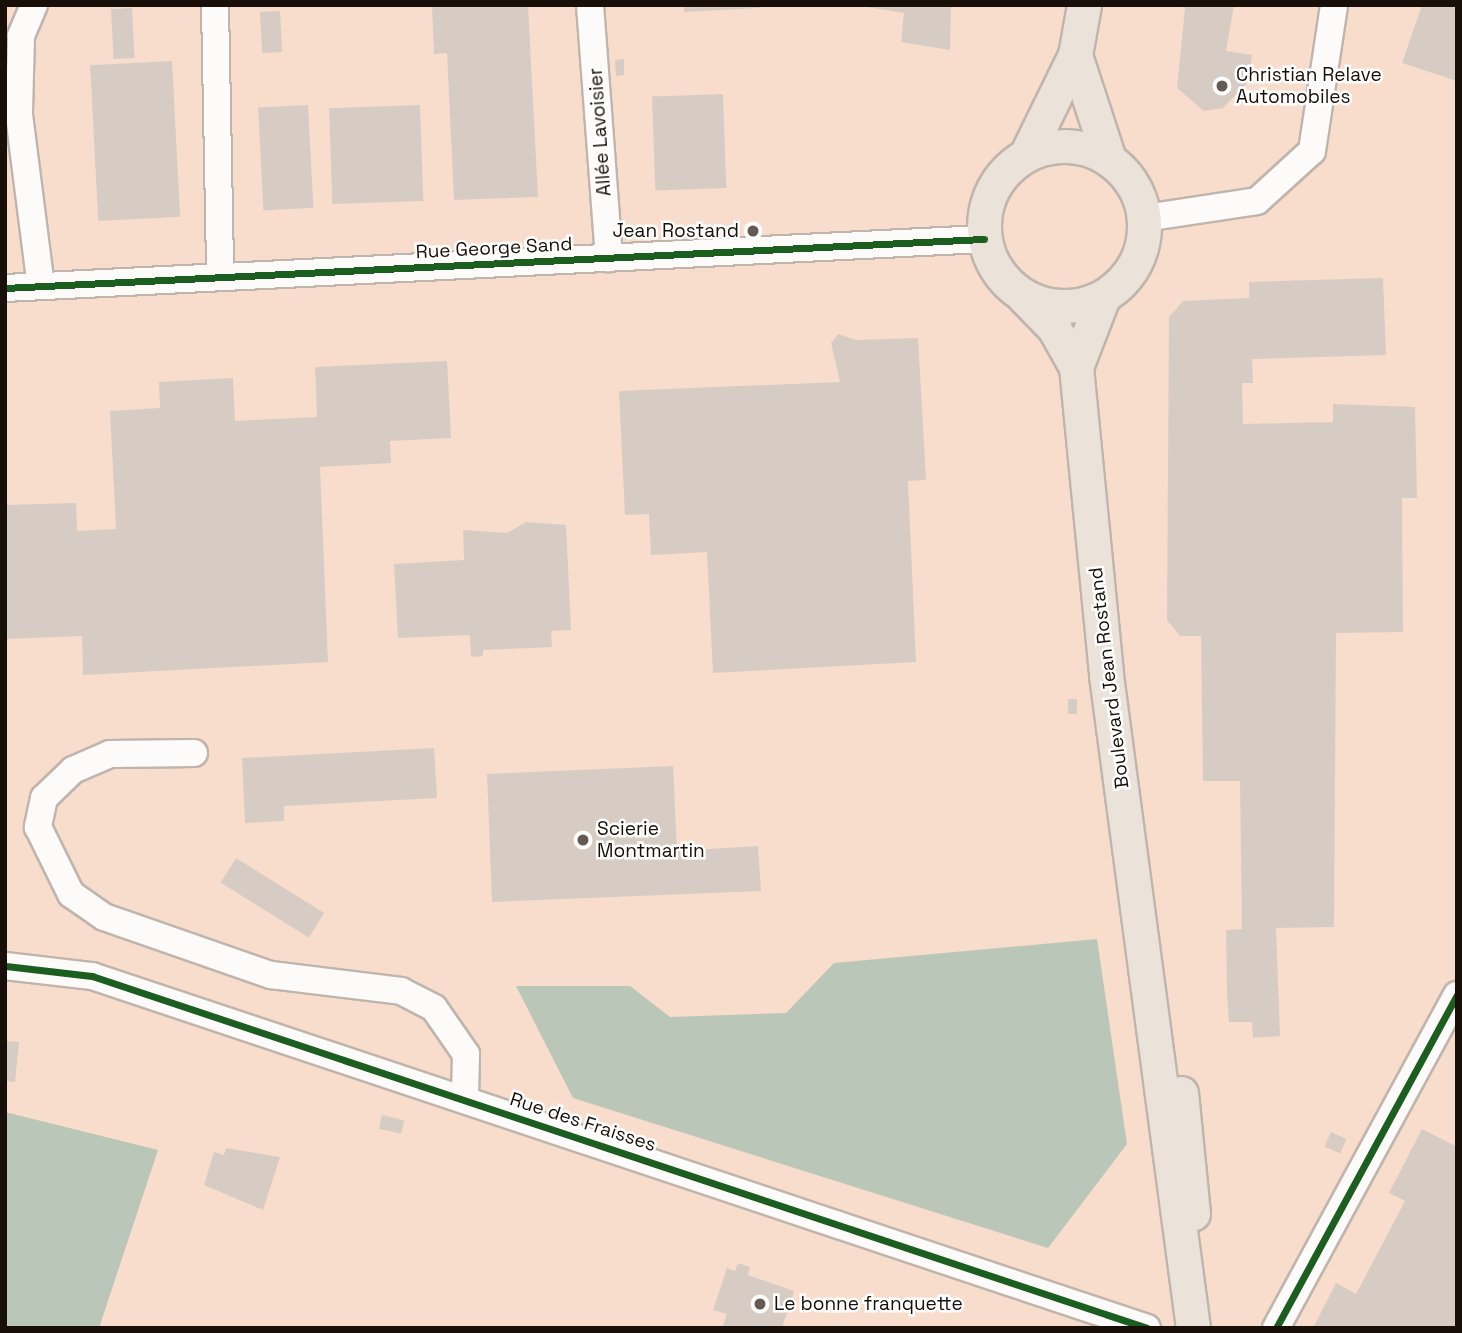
<!DOCTYPE html>
<meta charset="utf-8">
<style>
body{margin:0}
#map{position:relative;width:1462px;height:1333px;overflow:hidden;background:#f3e5dc;font-family:"Space Grotesk",sans-serif}
div>[style]{position:absolute}
.built>*{inset:0;background:#f8ddcc;transform-origin:0 0}
.forest>*{inset:0;background:#b9c6b8}
.building>*{inset:0;background:#d7ccc4;transform-origin:0 0}
.roads{filter:drop-shadow(2px 0 #c0b5ad) drop-shadow(-2px 0 #c0b5ad) drop-shadow(0 2px #c0b5ad) drop-shadow(0 -2px #c0b5ad)}
.minor>*{height:26px;margin:-13px;padding:0 13px;transform-origin:13px;border-radius:13px;background:#fdfbfa}
.major>*{height:33px;margin:-16.5px;padding:0 16.5px;transform-origin:16.5px;border-radius:16.5px;background:#ebe2d9}
.major>.ring{margin:-16.5px;padding:0;box-sizing:content-box;background:none;border:33px solid #ebe2d9;border-radius:50%}
.cycleway>*{height:7px;margin:-3.5px;padding:0 3.5px;transform-origin:3.5px;border-radius:3.5px;background:#1b5e20}
.dots>*{width:19px;height:19px;translate:-50% -50%;box-sizing:border-box;border:4px solid #fff;border-radius:50%}
span{translate:-50% -50%;white-space:nowrap;text-align:center;line-height:1.15;-webkit-text-stroke:5px #fff;paint-order:stroke}
.poi-label{font-size:19px;color:#180f08}
.left{translate:0 -50%;text-align:left}
.right{translate:-100% -50%;text-align:right}
.street-label{font-size:19px;color:#180f08}
.frame{position:absolute;inset:0;border:7px solid #180f08;pointer-events:none}
</style>
<div id="map">
<div class="built">
<i style="left:5px;top:5px;width:1452px;height:1323px"></i>
</div>
<div class="forest">
<i style="clip-path:polygon(1097px 939px,1127px 1144px,1048px 1248px,573px 1098px,516px 986px,630px 986px,670px 1017px,786px 1013px,834px 963px)"></i>
<i style="clip-path:polygon(5px 1112px,158px 1150px,99px 1328px,5px 1328px)"></i>
</div>
<div class="building">
<i style="clip-path:polygon(432px 5px,528px 5px,538px 197px,454px 200px,447px 53px,434px 54px)"></i>
<i style="clip-path:polygon(684px 5px,759px 5px,759px 8px,684px 12px)"></i>
<i style="clip-path:polygon(855px 5px,951px 5px,950px 50px,901px 42px,904px 13px)"></i>
<i style="clip-path:polygon(1179px 5px,1234px 5px,1226px 51px,1252px 55px,1249px 81px,1223px 108px,1204px 111px,1177px 88px,1185px 8px)"></i>
<i style="clip-path:polygon(1422px 5px,1457px 5px,1457px 81px,1402px 63px)"></i>
<i style="left:132px;top:8px;width:50px;height:21px;rotate:87deg"></i>
<i style="left:280px;top:11px;width:41px;height:20px;rotate:87deg"></i>
<i style="clip-path:polygon(624px 59px,624px 75px,616px 76px,615px 60px)"></i>
<i style="left:172px;top:61px;width:156px;height:82px;rotate:87deg"></i>
<i style="left:723px;top:94px;width:94px;height:71px;rotate:88deg"></i>
<i style="left:308px;top:105px;width:103px;height:50px;rotate:87deg"></i>
<i style="left:420px;top:105px;width:96px;height:91px;rotate:88deg"></i>
<i style="clip-path:polygon(1383px 278px,1386px 355px,1252px 359px,1253px 383px,1242px 383px,1243px 424px,1333px 422px,1333px 404px,1415px 407px,1417px 498px,1402px 498px,1403px 632px,1336px 633px,1334px 927px,1276px 928px,1280px 1036px,1253px 1038px,1252px 1022px,1229px 1022px,1227px 994px,1226px 930px,1242px 929px,1240px 781px,1203px 781px,1201px 636px,1180px 636px,1167px 620px,1169px 317px,1183px 301px,1249px 298px,1249px 282px)"></i>
<i style="clip-path:polygon(838px 334px,856px 340px,918px 338px,926px 480px,908px 481px,916px 662px,713px 673px,707px 552px,651px 555px,649px 514px,625px 515px,619px 391px,840px 382px,831px 343px)"></i>
<i style="clip-path:polygon(447px 361px,451px 438px,390px 441px,391px 463px,320px 467px,328px 662px,83px 675px,82px 636px,5px 639px,5px 505px,76px 503px,77px 531px,116px 529px,110px 411px,160px 408px,159px 382px,233px 378px,235px 421px,317px 417px,315px 367px)"></i>
<i style="clip-path:polygon(526px 522px,566px 525px,571px 630px,551px 631px,552px 647px,483px 650px,483px 656px,471px 657px,470px 635px,398px 638px,394px 564px,464px 560px,463px 530px,507px 533px)"></i>
<i style="left:1068px;top:699px;width:9px;height:15px"></i>
<i style="clip-path:polygon(434px 748px,437px 798px,284px 806px,284px 821px,245px 823px,242px 758px)"></i>
<i style="clip-path:polygon(673px 766px,677px 851px,758px 846px,761px 891px,492px 902px,487px 774px)"></i>
<i style="left:236px;top:858px;width:104px;height:29px;rotate:32deg"></i>
<i style="clip-path:polygon(5px 1041px,19px 1042px,15px 1082px,5px 1081px)"></i>
<i style="left:382px;top:1115px;width:23px;height:14px;rotate:13deg"></i>
<i style="clip-path:polygon(1422px 1129px,1457px 1147px,1457px 1328px,1313px 1328px,1336px 1283px,1356px 1294px,1405px 1201px,1389px 1193px)"></i>
<i style="left:1331px;top:1132px;width:17px;height:16px;rotate:24deg"></i>
<i style="clip-path:polygon(226px 1148px,280px 1157px,263px 1210px,204px 1185px,214px 1152px,224px 1155px)"></i>
<i style="clip-path:polygon(738px 1263px,750px 1267px,748px 1275px,794px 1291px,782px 1328px,722px 1328px,727px 1314px,713px 1310px,727px 1268px,735px 1271px)"></i>
</div>
<div class="roads">
<div class="minor">
<i style="left:34px;top:5px;width:34px;rotate:113deg"></i>
<i style="left:21px;top:36px;width:79px;rotate:91.5deg"></i>
<i style="left:19px;top:115px;width:172px;rotate:82.7deg"></i>
<i style="left:215px;top:5px;width:272px;rotate:88.9deg"></i>
<i style="left:590px;top:5px;width:254px;rotate:85.7deg"></i>
<i style="left:1145px;top:218px;width:113px;rotate:-8.6deg"></i>
<i style="left:1257px;top:201px;width:74px;rotate:-42.3deg"></i>
<i style="left:1312px;top:151px;width:148px;rotate:-81.4deg"></i>
<i style="left:5px;top:288px;width:980px;rotate:-2.87deg"></i>
<i style="left:194px;top:753px;width:84px;rotate:179.3deg"></i>
<i style="left:110px;top:754px;width:40px;rotate:156.6deg"></i>
<i style="left:73px;top:770px;width:40px;rotate:136deg"></i>
<i style="left:44px;top:798px;width:30px;rotate:102deg"></i>
<i style="left:38px;top:827px;width:75px;rotate:63.8deg"></i>
<i style="left:71px;top:894px;width:40px;rotate:34.9deg"></i>
<i style="left:104px;top:917px;width:177px;rotate:19.2deg"></i>
<i style="left:271px;top:975px;width:131px;rotate:7deg"></i>
<i style="left:401px;top:991px;width:37px;rotate:27deg"></i>
<i style="left:434px;top:1008px;width:56px;rotate:55.2deg"></i>
<i style="left:466px;top:1054px;width:45px;rotate:91.3deg"></i>
<i style="left:5px;top:966px;width:88px;rotate:6.6deg"></i>
<i style="left:92px;top:976px;width:1112px;rotate:18.45deg"></i>
<i style="left:1276px;top:1328px;width:379px;rotate:-61.5deg"></i>
</div>
<div class="major">
<i style="left:1075px;top:55px;width:109px;rotate:71.9deg"></i>
<i class="ring" style="left:984px;top:146px;width:127px;height:127px"></i>
<i style="left:1026px;top:155px;width:111px;rotate:-63.9deg"></i>
<i style="left:1075px;top:55px;width:51px;rotate:-79.8deg"></i>
<i style="left:1023px;top:296px;width:45px;rotate:45.9deg"></i>
<i style="left:1054px;top:328px;width:45px;rotate:60.6deg"></i>
<i style="left:1076px;top:367px;width:309px;rotate:84.4deg"></i>
<i style="left:1106px;top:675px;width:659px;rotate:82.41deg"></i>
<i style="left:1076px;top:367px;width:75px;rotate:-68.9deg"></i>
<i style="left:1181px;top:1093px;width:121px;rotate:84.3deg"></i>
</div>
</div>
<div class="cycleway">
<i style="left:5px;top:288px;width:980px;rotate:-2.87deg"></i>
<i style="left:5px;top:966px;width:88px;rotate:6.6deg"></i>
<i style="left:92px;top:976px;width:1112px;rotate:18.45deg"></i>
<i style="left:1276px;top:1328px;width:379px;rotate:-61.5deg"></i>
</div>
<div class="dots">
<i style="left:1222px;top:86px;background:#655a52"></i>
<i style="left:753px;top:231px;background:#655a52"></i>
<i style="left:583px;top:840px;background:#655a52"></i>
<i style="left:760px;top:1304px;background:#655a52"></i>
</div>
<div class="poi-label">
<span class="left" style="left:1236px;top:86px">Christian Relave<br>Automobiles</span>
<span class="right" style="left:739px;top:231px">Jean Rostand</span>
<span class="left" style="left:597px;top:840px">Scierie<br>Montmartin</span>
<span class="left" style="left:774px;top:1304px">Le bonne franquette</span>
</div>
<div class="street-label">
<span style="left:600px;top:132px;rotate:-94deg">Allée Lavoisier</span>
<span style="left:494px;top:248px;rotate:-3deg">Rue George Sand</span>
<span style="left:1109px;top:678px;rotate:-97deg">Boulevard Jean Rostand</span>
<span style="left:583px;top:1122px;rotate:18deg">Rue des Fraisses</span>
</div>
<div class="frame"></div>
</div>
